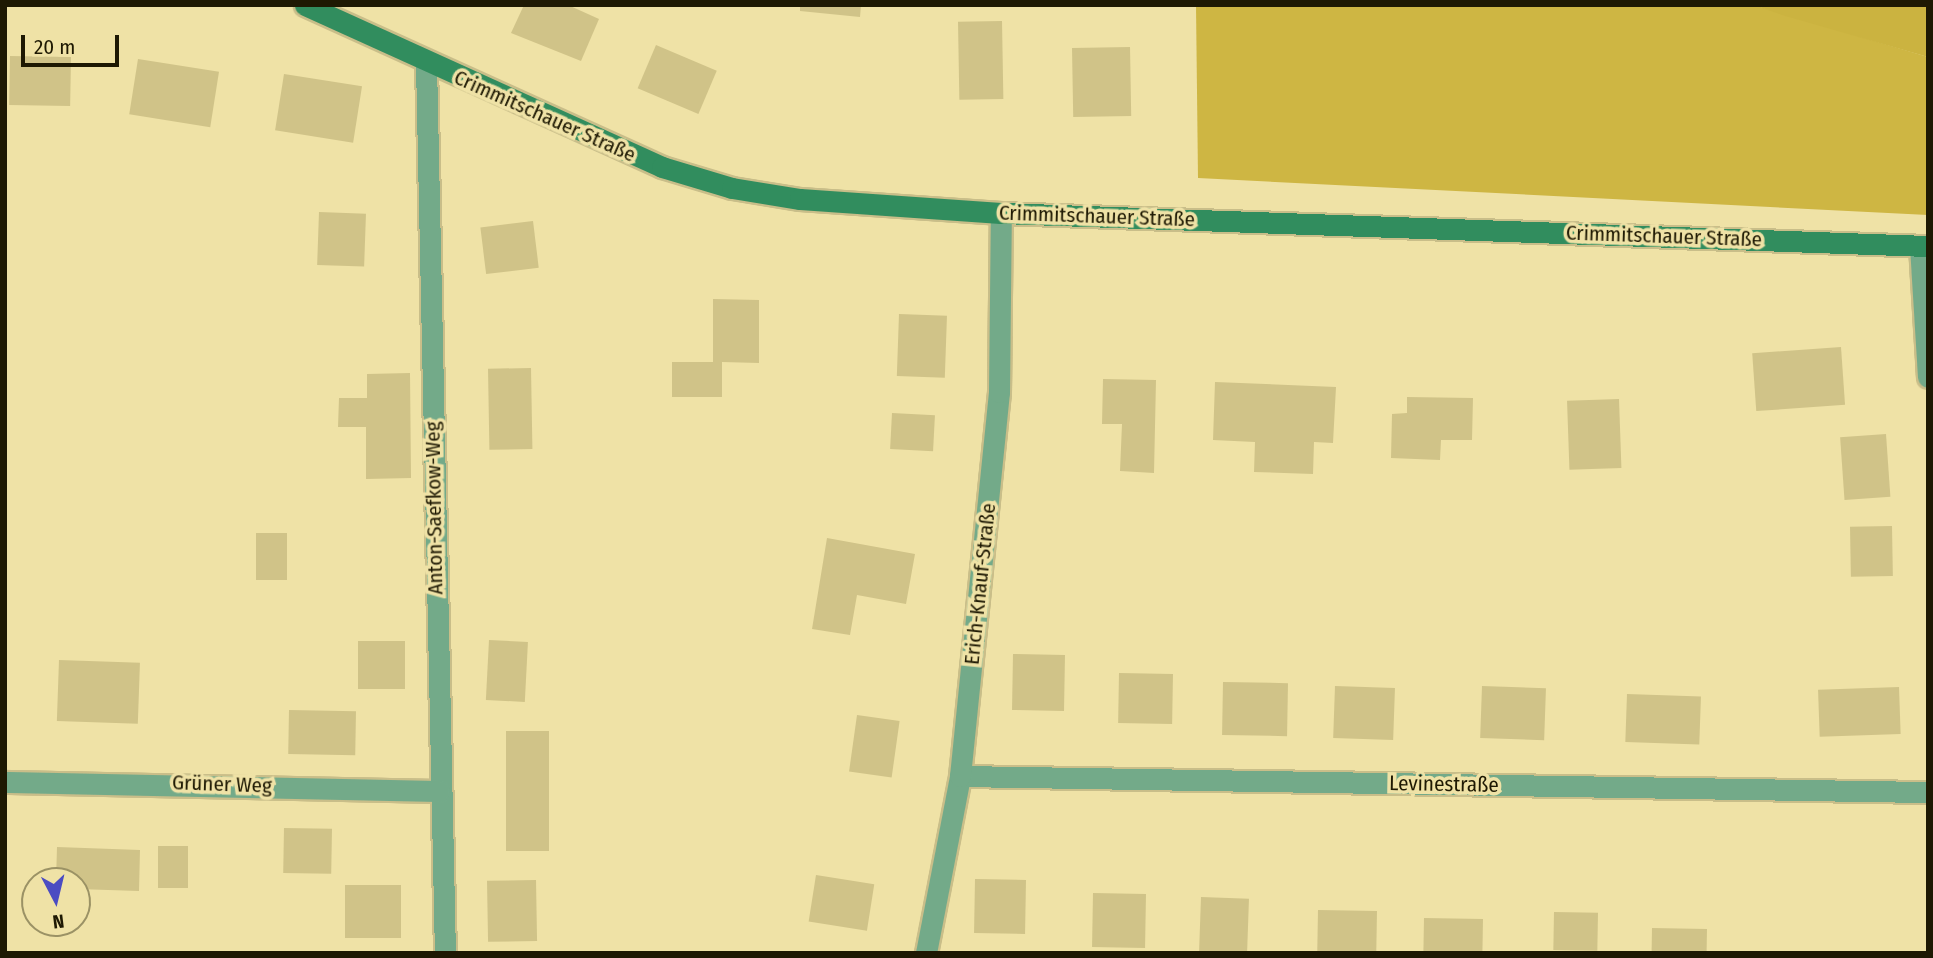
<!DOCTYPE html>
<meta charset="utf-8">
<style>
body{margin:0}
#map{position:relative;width:1933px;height:958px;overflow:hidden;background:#efe2a6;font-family:"Fira Sans Condensed",sans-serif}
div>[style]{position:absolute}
.green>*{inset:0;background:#ceb643}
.forest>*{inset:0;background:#cbb340}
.building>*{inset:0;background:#d0c388;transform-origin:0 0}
.roads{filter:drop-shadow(2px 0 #c9be89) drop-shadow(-2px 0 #c9be89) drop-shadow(0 2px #c9be89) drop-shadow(0 -2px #c9be89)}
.minor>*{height:21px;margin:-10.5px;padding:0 10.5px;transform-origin:10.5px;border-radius:10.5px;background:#73aa89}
.secondary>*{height:21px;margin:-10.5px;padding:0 10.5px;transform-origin:10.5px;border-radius:10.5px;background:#318d5e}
span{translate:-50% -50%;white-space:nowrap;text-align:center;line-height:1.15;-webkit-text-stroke:7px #efe2a6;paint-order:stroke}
.street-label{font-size:21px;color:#1e1903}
.frame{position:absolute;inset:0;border:7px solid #1e1903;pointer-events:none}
.north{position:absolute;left:21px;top:867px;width:70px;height:70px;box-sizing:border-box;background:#efe2a6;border:2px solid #9b9265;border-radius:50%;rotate:173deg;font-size:19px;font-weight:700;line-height:28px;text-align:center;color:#1e1903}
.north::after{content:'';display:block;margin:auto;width:24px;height:32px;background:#4b4cc2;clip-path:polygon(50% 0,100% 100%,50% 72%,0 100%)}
.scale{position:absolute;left:21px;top:35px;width:98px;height:32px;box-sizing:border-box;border:4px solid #1e1903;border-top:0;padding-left:9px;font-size:21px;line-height:24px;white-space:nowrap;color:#1e1903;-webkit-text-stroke:5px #efe2a6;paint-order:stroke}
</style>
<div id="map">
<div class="green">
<i style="clip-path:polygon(1196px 5px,1754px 5px,1928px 57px,1928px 215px,1198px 178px)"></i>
</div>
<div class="forest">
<i style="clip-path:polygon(1754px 5px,1928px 5px,1928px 57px,1782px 15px)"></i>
</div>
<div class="building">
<i style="clip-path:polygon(524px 5px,568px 5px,599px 19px,581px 61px,511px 33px)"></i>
<i style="clip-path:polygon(800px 5px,861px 5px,860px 17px,800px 11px)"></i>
<i style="left:1002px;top:21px;width:78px;height:44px;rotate:89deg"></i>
<i style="left:656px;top:45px;width:66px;height:47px;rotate:23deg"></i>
<i style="left:1130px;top:47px;width:69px;height:58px;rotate:89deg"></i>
<i style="left:10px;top:56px;width:61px;height:49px;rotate:1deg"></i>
<i style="left:138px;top:59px;width:82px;height:56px;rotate:9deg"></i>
<i style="left:284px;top:74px;width:79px;height:57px;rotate:9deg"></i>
<i style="left:319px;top:212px;width:47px;height:53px;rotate:2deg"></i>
<i style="left:533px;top:221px;width:47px;height:53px;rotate:83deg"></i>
<i style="clip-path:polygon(713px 299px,759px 300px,759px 363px,722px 362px,722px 397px,672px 397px,672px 362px,713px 362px)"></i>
<i style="left:899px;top:314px;width:48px;height:62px;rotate:2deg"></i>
<i style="left:1841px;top:347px;width:58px;height:89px;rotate:86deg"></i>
<i style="left:531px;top:368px;width:81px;height:43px;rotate:89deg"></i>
<i style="clip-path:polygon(410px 373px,411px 478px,366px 479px,366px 427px,338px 427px,339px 398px,367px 398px,367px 374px)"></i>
<i style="clip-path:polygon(1103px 379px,1156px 380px,1154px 473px,1120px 471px,1122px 424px,1102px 424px)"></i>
<i style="clip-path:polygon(1215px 382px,1336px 387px,1333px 443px,1314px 442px,1313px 474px,1254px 472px,1255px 442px,1213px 440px)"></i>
<i style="clip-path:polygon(1407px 397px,1473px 398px,1472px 440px,1441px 440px,1440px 460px,1391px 458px,1392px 414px,1407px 413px)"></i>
<i style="left:1619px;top:399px;width:69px;height:52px;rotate:88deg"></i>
<i style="left:892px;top:413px;width:43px;height:36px;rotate:3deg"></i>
<i style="left:1886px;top:434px;width:63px;height:46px;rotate:86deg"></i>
<i style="left:1892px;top:526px;width:50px;height:42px;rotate:89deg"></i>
<i style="left:256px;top:533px;width:31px;height:47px"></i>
<i style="clip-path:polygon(827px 538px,915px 554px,906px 604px,857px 595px,850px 635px,812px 629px)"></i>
<i style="left:489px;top:640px;width:39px;height:60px;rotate:3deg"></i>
<i style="left:358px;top:641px;width:47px;height:48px"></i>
<i style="left:1013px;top:654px;width:52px;height:56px;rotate:1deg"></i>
<i style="left:59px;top:660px;width:81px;height:61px;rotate:2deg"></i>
<i style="left:1119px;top:673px;width:54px;height:50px;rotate:1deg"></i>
<i style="left:1223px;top:682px;width:65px;height:53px;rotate:1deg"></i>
<i style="left:1335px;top:686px;width:60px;height:52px;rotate:2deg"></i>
<i style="left:1482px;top:686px;width:64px;height:52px;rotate:2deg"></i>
<i style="left:1899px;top:687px;width:47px;height:81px;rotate:88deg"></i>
<i style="left:1627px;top:694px;width:74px;height:48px;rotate:2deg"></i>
<i style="left:289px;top:710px;width:67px;height:44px;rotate:1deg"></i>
<i style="left:857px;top:715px;width:43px;height:57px;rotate:8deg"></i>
<i style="left:506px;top:731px;width:43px;height:120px"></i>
<i style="left:284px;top:828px;width:48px;height:45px;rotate:1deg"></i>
<i style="left:158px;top:846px;width:30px;height:42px"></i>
<i style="clip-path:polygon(57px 847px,140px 850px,139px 891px,77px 889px,77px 881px,56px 881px)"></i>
<i style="left:816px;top:875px;width:59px;height:47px;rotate:9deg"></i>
<i style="left:975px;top:879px;width:51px;height:54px;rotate:1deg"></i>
<i style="left:536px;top:880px;width:61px;height:49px;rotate:89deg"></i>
<i style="left:345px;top:885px;width:56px;height:53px"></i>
<i style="left:1093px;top:893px;width:53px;height:54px;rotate:1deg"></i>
<i style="left:1201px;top:897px;width:48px;height:56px;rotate:2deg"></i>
<i style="left:1318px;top:910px;width:59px;height:43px;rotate:1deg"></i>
<i style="left:1554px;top:912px;width:44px;height:38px;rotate:1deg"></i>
<i style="left:1424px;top:918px;width:59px;height:35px;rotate:1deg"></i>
<i style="left:1652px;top:928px;width:55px;height:25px;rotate:1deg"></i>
</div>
<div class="roads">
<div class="minor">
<i style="left:426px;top:63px;width:890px;rotate:88.78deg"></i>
<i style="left:1920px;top:246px;width:131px;rotate:86.5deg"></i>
<i style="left:960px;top:776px;width:968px;rotate:0.95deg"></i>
<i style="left:5px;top:782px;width:434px;rotate:1.2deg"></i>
<i style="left:926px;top:953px;width:180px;rotate:-79.1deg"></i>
<i style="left:960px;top:776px;width:386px;rotate:-84.2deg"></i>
<i style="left:999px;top:392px;width:179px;rotate:-89.4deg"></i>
</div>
<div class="secondary">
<i style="left:305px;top:5px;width:392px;rotate:24.4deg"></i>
<i style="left:662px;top:167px;width:73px;rotate:16.7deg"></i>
<i style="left:732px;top:188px;width:69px;rotate:9.2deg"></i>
<i style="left:800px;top:199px;width:201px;rotate:4deg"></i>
<i style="left:1001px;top:213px;width:928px;rotate:2.04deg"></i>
</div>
</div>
<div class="street-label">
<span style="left:545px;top:116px;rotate:24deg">Crimmitschauer Straße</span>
<span style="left:1097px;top:216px;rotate:2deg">Crimmitschauer Straße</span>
<span style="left:1664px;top:236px;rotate:2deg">Crimmitschauer Straße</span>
<span style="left:434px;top:508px;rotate:-91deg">Anton-Saefkow-Weg</span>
<span style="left:980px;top:584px;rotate:-84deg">Erich-Knauf-Straße</span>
<span style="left:222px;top:784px;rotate:2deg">Grüner Weg</span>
<span style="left:1444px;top:784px;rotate:1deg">Levinestraße</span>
</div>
<div class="frame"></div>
<div class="north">N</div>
<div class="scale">20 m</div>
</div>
